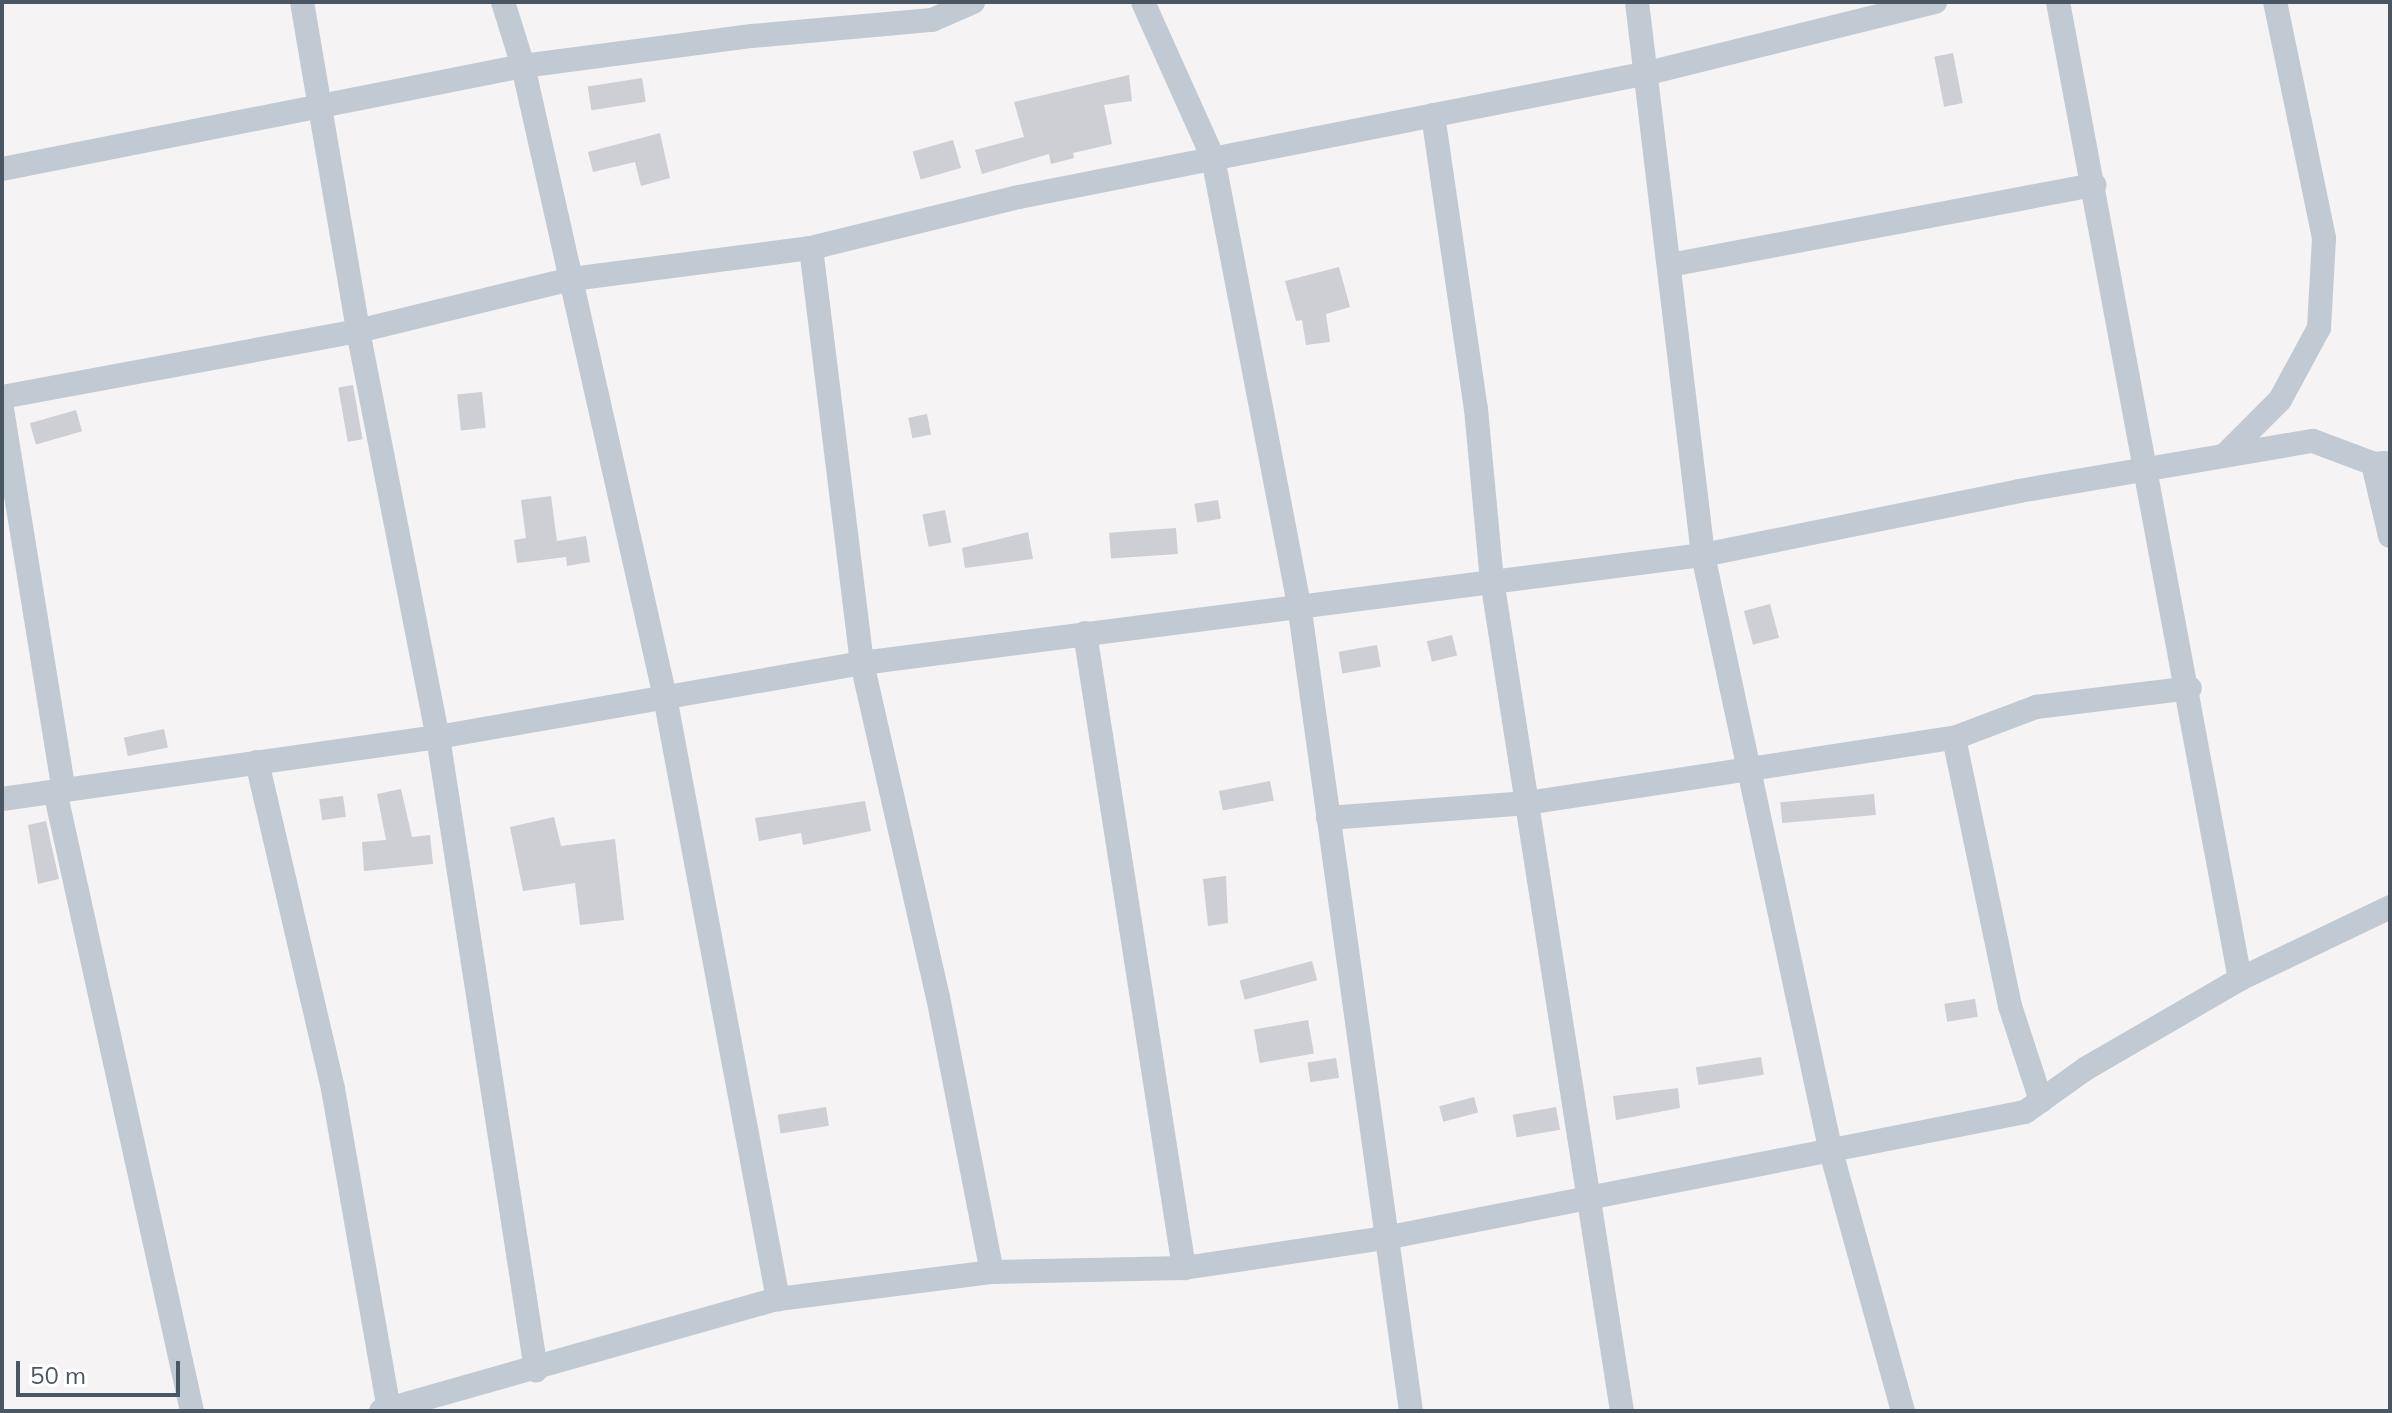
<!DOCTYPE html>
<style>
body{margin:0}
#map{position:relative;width:2392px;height:1413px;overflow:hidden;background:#f5f3f3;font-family:Mulish,sans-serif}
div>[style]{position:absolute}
.building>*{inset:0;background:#cdcfd5;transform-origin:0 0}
.minor>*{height:24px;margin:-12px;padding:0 12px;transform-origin:12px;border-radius:12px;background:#c1cad2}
span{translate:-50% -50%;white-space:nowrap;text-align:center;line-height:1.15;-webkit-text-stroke:7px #fff;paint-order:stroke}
.frame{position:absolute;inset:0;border:4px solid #4a5661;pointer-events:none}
.scale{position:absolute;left:16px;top:1361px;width:164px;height:36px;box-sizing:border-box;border:4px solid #4a5661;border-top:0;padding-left:10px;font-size:24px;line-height:28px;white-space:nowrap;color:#4a5661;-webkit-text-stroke:6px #fff;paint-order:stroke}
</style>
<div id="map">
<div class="building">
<i style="left:1953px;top:53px;width:51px;height:19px;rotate:79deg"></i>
<i style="clip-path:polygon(1129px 75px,1132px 101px,1104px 105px,1112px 144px,1073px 153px,1074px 158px,1051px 164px,1049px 154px,982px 174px,975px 150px,1024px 137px,1014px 102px)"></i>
<i style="left:642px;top:78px;width:24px;height:55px;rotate:81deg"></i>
<i style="clip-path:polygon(660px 133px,670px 178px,641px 186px,635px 162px,593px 172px,588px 152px)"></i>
<i style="left:953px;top:140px;width:29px;height:42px;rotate:74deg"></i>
<i style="clip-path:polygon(1339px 267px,1350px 307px,1326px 314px,1330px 342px,1306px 345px,1302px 320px,1296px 321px,1285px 281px)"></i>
<i style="left:353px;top:385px;width:55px;height:15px;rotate:80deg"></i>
<i style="left:482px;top:392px;width:36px;height:25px;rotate:84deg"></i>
<i style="left:76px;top:410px;width:22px;height:48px;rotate:74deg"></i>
<i style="left:927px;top:414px;width:21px;height:19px;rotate:79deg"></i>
<i style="clip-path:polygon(551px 496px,557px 541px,586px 536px,590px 562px,567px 566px,566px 557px,517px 563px,514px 540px,526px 538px,521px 500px)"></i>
<i style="left:1218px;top:500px;width:19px;height:24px;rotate:81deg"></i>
<i style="left:945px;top:510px;width:33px;height:23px;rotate:79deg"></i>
<i style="left:1176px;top:528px;width:26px;height:67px;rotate:86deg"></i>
<i style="clip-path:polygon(1028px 532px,1033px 559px,965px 568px,962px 548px)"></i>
<i style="left:1770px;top:604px;width:35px;height:27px;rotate:75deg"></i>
<i style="left:1452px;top:635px;width:21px;height:26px;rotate:76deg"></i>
<i style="left:1377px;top:645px;width:22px;height:39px;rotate:80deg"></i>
<i style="left:164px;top:729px;width:19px;height:41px;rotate:78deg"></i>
<i style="left:1270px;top:781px;width:20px;height:52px;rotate:79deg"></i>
<i style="clip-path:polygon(401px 789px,412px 837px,430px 835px,433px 864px,364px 871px,362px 842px,386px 840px,377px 794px)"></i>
<i style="left:1874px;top:794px;width:21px;height:94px;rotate:85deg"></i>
<i style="left:343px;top:796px;width:21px;height:24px;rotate:82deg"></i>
<i style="clip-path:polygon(865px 801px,871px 831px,803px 845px,801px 833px,759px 841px,755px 818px)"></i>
<i style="clip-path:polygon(554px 817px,561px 846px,615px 839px,624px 920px,580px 925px,575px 883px,523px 891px,510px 827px)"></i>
<i style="clip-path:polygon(46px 821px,59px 879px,38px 884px,28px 825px)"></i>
<i style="clip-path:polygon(1226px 876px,1228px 923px,1208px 926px,1203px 879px)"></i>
<i style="left:1312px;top:961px;width:20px;height:75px;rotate:75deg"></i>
<i style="left:1975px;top:999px;width:18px;height:31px;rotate:81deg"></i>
<i style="left:1308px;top:1020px;width:34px;height:55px;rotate:80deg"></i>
<i style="left:1761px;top:1057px;width:18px;height:66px;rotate:81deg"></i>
<i style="left:1336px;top:1058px;width:20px;height:29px;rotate:81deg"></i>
<i style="clip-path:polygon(1678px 1088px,1680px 1108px,1616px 1120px,1613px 1096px)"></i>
<i style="left:1474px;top:1097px;width:16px;height:36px;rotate:75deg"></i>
<i style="left:826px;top:1107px;width:19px;height:49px;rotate:81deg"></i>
<i style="left:1556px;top:1107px;width:23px;height:44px;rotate:80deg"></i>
</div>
<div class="minor">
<i style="left:302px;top:2px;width:334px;rotate:80.3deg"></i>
<i style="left:358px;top:331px;width:414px;rotate:78.9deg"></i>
<i style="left:438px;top:737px;width:641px;rotate:81.2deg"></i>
<i style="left:503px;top:2px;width:67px;rotate:72.6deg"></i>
<i style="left:523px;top:66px;width:647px;rotate:77.32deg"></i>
<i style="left:665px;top:697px;width:613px;rotate:79.37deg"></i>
<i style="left:1143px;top:2px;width:171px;rotate:65.8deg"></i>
<i style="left:1213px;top:158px;width:454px;rotate:79.1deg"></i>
<i style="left:1299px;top:604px;width:815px;rotate:82.1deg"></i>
<i style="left:1637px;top:2px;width:557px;rotate:83.19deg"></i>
<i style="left:1703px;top:555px;width:606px;rotate:77.91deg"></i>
<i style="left:1830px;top:1148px;width:273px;rotate:74.5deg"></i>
<i style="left:2058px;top:2px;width:994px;rotate:79.45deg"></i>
<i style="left:1433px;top:115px;width:297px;rotate:81.7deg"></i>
<i style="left:1476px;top:409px;width:172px;rotate:84.7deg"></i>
<i style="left:1492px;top:580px;width:841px;rotate:81.11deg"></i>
<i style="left:2px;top:169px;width:531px;rotate:-11.18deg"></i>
<i style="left:523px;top:66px;width:231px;rotate:-7.5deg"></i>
<i style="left:752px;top:36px;width:181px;rotate:-5.1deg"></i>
<i style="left:932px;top:20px;width:45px;rotate:-23.7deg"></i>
<i style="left:811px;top:248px;width:418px;rotate:83deg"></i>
<i style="left:862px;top:663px;width:343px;rotate:77.2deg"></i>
<i style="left:938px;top:997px;width:280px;rotate:78.9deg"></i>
<i style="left:1670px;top:265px;width:432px;rotate:-10.7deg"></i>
<i style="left:2px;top:397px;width:362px;rotate:-10.5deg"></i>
<i style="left:358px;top:331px;width:220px;rotate:-13.7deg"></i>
<i style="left:572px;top:279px;width:241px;rotate:-7.4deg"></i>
<i style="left:811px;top:248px;width:214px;rotate:-13.8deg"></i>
<i style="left:1019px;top:197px;width:641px;rotate:-11.15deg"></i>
<i style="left:1648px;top:73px;width:296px;rotate:-13.9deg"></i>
<i style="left:2px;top:409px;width:386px;rotate:80.8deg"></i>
<i style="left:2225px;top:455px;width:78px;rotate:-45deg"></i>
<i style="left:2280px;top:400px;width:82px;rotate:-61.6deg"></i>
<i style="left:2319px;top:328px;width:90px;rotate:-86.8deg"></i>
<i style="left:2324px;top:238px;width:241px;rotate:-101.7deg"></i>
<i style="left:2385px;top:463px;width:12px;rotate:175deg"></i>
<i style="left:2373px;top:464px;width:74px;rotate:76.7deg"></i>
<i style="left:1085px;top:633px;width:643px;rotate:81.14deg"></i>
<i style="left:1954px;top:738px;width:274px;rotate:78.2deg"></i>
<i style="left:2010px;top:1006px;width:100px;rotate:71.9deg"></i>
<i style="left:257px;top:762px;width:336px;rotate:76.9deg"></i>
<i style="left:333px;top:1089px;width:325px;rotate:80.1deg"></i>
<i style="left:55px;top:791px;width:635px;rotate:77.54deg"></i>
<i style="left:2px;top:799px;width:440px;rotate:-8.1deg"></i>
<i style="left:438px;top:737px;width:430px;rotate:-9.9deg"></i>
<i style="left:862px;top:663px;width:848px;rotate:-7.32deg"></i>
<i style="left:1703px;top:555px;width:322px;rotate:-11.4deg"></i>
<i style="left:2019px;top:491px;width:298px;rotate:-9.7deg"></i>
<i style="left:2313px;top:441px;width:82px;rotate:20.6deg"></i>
<i style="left:1328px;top:818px;width:200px;rotate:-4.3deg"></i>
<i style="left:1527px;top:803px;width:432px;rotate:-8.7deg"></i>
<i style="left:1954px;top:738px;width:88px;rotate:-20.7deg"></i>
<i style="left:2036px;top:707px;width:155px;rotate:-7deg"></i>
<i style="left:381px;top:1411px;width:412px;rotate:-15.8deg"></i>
<i style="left:778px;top:1299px;width:216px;rotate:-7.2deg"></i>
<i style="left:992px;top:1272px;width:192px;rotate:-1.2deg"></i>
<i style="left:1184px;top:1268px;width:203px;rotate:-8.5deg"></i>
<i style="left:1385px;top:1238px;width:652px;rotate:-11.14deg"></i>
<i style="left:2025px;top:1112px;width:74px;rotate:-35.6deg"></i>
<i style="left:2085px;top:1069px;width:179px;rotate:-30.1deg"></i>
<i style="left:2240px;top:979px;width:166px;rotate:-25.6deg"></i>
</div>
<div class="frame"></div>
<div class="scale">50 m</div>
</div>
